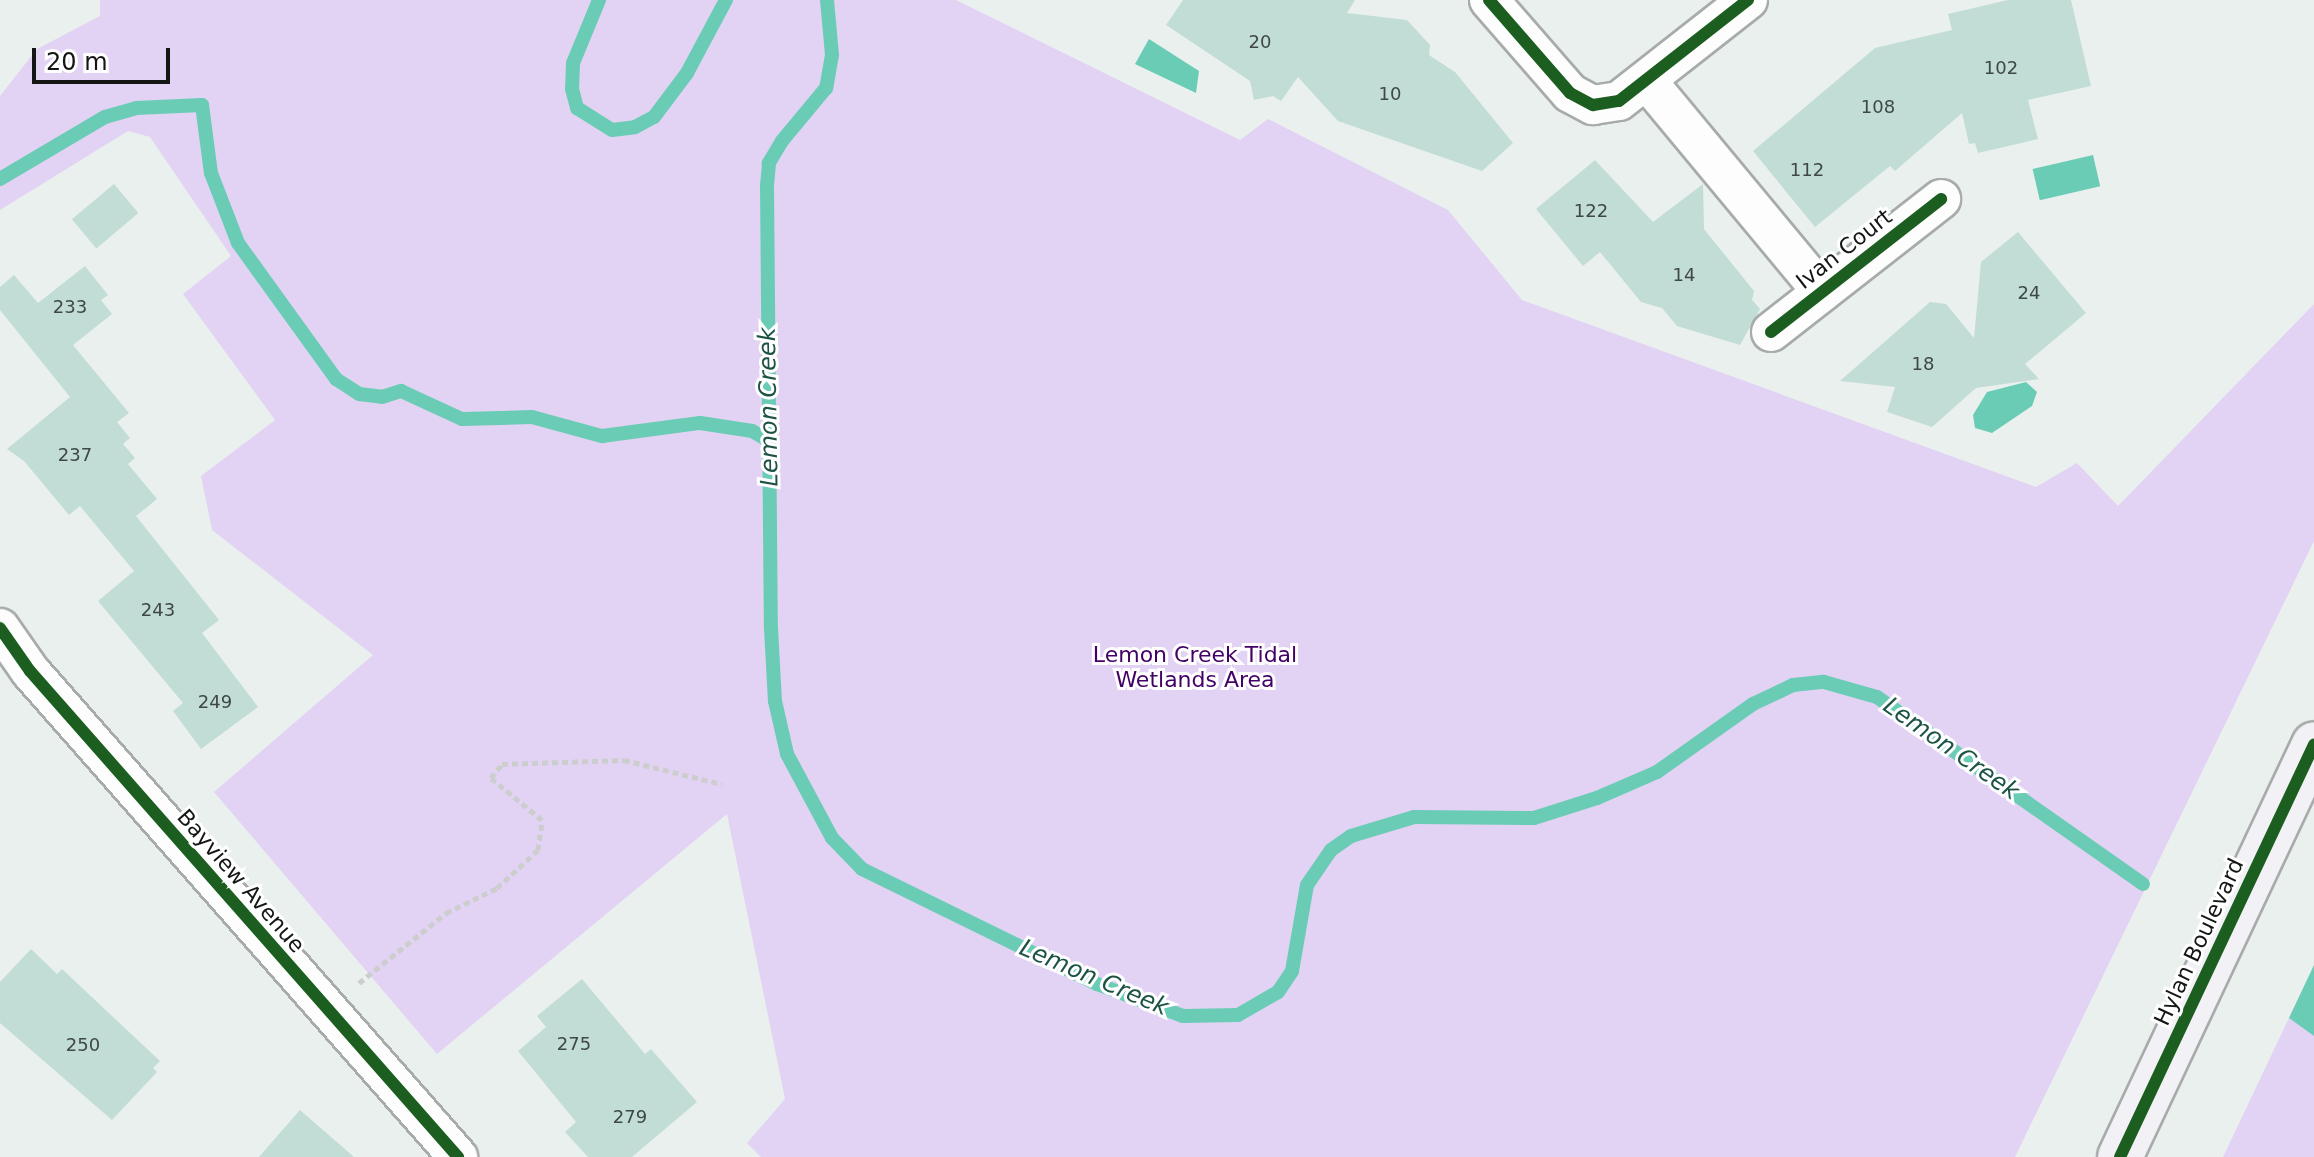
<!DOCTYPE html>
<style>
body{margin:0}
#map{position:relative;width:2314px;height:1157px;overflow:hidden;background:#eaf0ee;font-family:"DejaVu Sans",sans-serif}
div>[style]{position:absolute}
.green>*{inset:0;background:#e2d3f4}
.water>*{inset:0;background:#6bccb6;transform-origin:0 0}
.stream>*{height:14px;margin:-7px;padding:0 7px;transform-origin:7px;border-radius:7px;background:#6bccb6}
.building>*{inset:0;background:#c2ddd6;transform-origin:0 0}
.path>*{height:5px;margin-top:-2.5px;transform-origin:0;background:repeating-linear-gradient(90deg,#cccdcd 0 6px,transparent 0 10px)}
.roads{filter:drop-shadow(2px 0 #a7abaa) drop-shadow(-2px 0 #a7abaa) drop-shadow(0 2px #a7abaa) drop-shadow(0 -2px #a7abaa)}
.street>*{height:38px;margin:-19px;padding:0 19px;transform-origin:19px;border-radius:19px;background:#fcfdfc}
.primary>*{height:44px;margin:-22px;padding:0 22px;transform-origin:22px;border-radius:22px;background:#f2f1f6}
.cycleway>*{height:12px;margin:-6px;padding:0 6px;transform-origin:6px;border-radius:6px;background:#1b5e20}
span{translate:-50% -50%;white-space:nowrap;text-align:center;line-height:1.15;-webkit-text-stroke:6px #fff;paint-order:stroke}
.number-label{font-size:18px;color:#3f4845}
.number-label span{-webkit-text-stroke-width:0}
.street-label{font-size:22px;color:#131615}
.park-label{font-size:22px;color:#430066}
.water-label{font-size:24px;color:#1d5345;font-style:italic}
.scale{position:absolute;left:32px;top:48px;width:138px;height:36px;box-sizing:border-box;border:4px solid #131615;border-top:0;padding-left:10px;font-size:24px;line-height:28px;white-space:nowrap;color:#131615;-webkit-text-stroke:6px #fff;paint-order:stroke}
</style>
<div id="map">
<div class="green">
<i style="clip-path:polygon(100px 0,956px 0,1240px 140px,1268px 119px,1448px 210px,1522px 300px,2036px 487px,2077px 463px,2118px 506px,2314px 304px,2314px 541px,2015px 1157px,761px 1157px,747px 1143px,785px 1099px,727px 814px,437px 1054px,214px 792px,373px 655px,212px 530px,201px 476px,275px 420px,183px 294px,231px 256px,150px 137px,128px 131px,0 210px,0 96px,37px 49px,100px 16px)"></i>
<i style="clip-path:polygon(2314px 966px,2314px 1157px,2223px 1157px,2289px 1018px)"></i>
</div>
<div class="water">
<i style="clip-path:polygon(1149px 39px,1199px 71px,1196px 93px,1135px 64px)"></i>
<i style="left:2093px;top:155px;width:32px;height:62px;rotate:77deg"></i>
<i style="clip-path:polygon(2026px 382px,2037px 392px,2032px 406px,1992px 433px,1975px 428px,1973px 415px,1987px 392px)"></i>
<i style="clip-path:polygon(2314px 965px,2314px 1036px,2289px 1018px)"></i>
</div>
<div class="stream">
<i style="left:599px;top:0;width:68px;rotate:112.4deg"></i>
<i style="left:573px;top:63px;width:26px;rotate:92deg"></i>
<i style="left:572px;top:89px;width:20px;rotate:75deg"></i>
<i style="left:577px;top:108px;width:41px;rotate:32.2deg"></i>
<i style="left:612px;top:130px;width:23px;rotate:-7deg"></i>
<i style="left:635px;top:127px;width:21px;rotate:-28deg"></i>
<i style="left:654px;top:117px;width:55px;rotate:-53.1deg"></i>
<i style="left:687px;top:73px;width:83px;rotate:-61.9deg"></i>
<i style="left:827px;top:0;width:55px;rotate:84.8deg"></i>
<i style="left:832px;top:55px;width:34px;rotate:100deg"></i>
<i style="left:826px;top:88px;width:69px;rotate:129.7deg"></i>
<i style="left:782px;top:141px;width:26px;rotate:121deg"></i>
<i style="left:769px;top:163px;width:22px;rotate:95deg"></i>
<i style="left:767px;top:185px;width:443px;rotate:89.5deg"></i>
<i style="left:771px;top:628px;width:73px;rotate:86.9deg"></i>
<i style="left:775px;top:701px;width:54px;rotate:77.2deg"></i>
<i style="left:787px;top:754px;width:95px;rotate:61.8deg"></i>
<i style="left:832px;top:838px;width:43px;rotate:45.9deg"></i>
<i style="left:862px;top:869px;width:262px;rotate:26.1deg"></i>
<i style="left:1097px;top:984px;width:92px;rotate:20.4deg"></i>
<i style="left:1183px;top:1016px;width:55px;rotate:-1deg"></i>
<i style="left:1238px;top:1015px;width:46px;rotate:-29.9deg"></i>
<i style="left:1278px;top:992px;width:25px;rotate:-56deg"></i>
<i style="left:1292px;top:971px;width:87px;rotate:-80.1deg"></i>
<i style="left:1307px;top:885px;width:42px;rotate:-55.6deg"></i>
<i style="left:1331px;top:850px;width:24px;rotate:-35deg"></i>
<i style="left:1351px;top:836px;width:66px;rotate:-16.8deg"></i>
<i style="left:1414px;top:817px;width:120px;rotate:0.5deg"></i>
<i style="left:1534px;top:818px;width:66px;rotate:-17.6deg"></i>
<i style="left:1597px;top:798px;width:65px;rotate:-23.4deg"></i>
<i style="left:1657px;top:772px;width:118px;rotate:-35.3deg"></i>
<i style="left:1753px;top:704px;width:44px;rotate:-25.4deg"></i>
<i style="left:1793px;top:685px;width:31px;rotate:-6deg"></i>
<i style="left:1824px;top:682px;width:55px;rotate:15.8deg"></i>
<i style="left:1877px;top:697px;width:325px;rotate:35.1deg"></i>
<i style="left:0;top:179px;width:122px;rotate:-30.6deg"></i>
<i style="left:105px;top:117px;width:32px;rotate:-16deg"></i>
<i style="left:136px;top:108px;width:66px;rotate:-2.6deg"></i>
<i style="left:202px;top:105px;width:69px;rotate:82.5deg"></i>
<i style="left:211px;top:173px;width:75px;rotate:68.9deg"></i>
<i style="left:238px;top:243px;width:168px;rotate:54.2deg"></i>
<i style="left:336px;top:379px;width:27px;rotate:33deg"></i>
<i style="left:359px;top:394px;width:23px;rotate:7deg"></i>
<i style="left:382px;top:397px;width:20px;rotate:-18deg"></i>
<i style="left:401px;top:391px;width:67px;rotate:24.7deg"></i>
<i style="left:462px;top:419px;width:70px;rotate:-1.6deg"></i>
<i style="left:532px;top:417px;width:73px;rotate:15.2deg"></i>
<i style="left:602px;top:436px;width:99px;rotate:-7.6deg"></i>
<i style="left:700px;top:423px;width:53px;rotate:8.7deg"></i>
<i style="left:752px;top:431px;width:20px;rotate:30deg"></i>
</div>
<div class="building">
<i style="clip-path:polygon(1183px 0,1355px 0,1347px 13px,1407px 20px,1430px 45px,1429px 55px,1455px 72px,1513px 143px,1482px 171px,1338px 121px,1298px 77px,1281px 101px,1273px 96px,1254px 100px,1250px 81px,1166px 25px)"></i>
<i style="clip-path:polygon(2008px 0,2071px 0,2091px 86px,2028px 100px,2038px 139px,1978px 153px,1975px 143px,1969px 144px,1962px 113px,1895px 171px,1890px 166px,1815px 227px,1753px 151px,1875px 48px,1952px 30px,1948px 14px)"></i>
<i style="clip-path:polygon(1595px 160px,1653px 222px,1703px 184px,1704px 229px,1754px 291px,1752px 300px,1760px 309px,1740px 345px,1677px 326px,1662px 308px,1641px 302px,1600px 252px,1583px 266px,1536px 209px)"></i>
<i style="left:114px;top:184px;width:38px;height:55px;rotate:50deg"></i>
<i style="clip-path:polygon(2018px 232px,2086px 313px,2025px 364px,2039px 379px,1976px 388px,1932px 427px,1887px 412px,1895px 387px,1840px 381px,1930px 302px,1946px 304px,1974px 338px,1981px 262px)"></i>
<i style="clip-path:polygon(85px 266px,108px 295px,101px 300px,112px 314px,73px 345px,129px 413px,117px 422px,130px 438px,123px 444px,135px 458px,128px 464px,157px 499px,136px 516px,219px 620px,202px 633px,258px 707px,201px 749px,173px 711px,183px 703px,98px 601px,134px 571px,80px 506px,69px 515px,24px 461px,7px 449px,70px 397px,0 310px,0 287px,14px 275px,38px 303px)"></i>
<i style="clip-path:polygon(31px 949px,57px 974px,62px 969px,160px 1061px,153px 1068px,157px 1072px,112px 1120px,0 1023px,0 982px)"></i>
<i style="clip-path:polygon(582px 979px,645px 1054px,651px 1049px,697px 1102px,632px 1157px,588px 1157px,565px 1132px,576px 1122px,518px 1051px,546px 1027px,537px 1016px)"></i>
<i style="clip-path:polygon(300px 1110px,354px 1157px,259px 1157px)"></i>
</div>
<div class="path">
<i style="left:359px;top:983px;width:112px;rotate:-38.8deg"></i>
<i style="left:446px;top:913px;width:57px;rotate:-26.1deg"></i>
<i style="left:497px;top:888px;width:56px;rotate:-42.8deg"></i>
<i style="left:538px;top:850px;width:30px;rotate:-82deg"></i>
<i style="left:542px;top:820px;width:66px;rotate:-140.5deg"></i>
<i style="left:491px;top:778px;width:18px;rotate:-52deg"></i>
<i style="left:502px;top:764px;width:122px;rotate:-1.9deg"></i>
<i style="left:624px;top:760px;width:101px;rotate:13.8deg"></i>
</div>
<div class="roads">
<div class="street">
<i style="left:1489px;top:0;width:123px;rotate:48.9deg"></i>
<i style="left:1570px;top:93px;width:26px;rotate:28deg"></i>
<i style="left:1593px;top:105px;width:26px;rotate:-9deg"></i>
<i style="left:1619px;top:101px;width:164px;rotate:-38.1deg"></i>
<i style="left:1647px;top:81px;width:274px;rotate:50.3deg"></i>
<i style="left:1771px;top:332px;width:216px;rotate:-38deg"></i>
<i style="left:0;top:628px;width:52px;rotate:55.1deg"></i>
<i style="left:30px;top:671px;width:648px;rotate:48.63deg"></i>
</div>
<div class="primary">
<i style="left:2120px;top:1157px;width:456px;rotate:-64.8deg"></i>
</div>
</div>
<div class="cycleway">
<i style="left:1489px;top:0;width:123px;rotate:48.9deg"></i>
<i style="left:1570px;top:93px;width:26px;rotate:28deg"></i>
<i style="left:1593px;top:105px;width:26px;rotate:-9deg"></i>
<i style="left:1619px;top:101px;width:164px;rotate:-38.1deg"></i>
<i style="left:1771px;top:332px;width:216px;rotate:-38deg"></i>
<i style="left:0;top:628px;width:52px;rotate:55.1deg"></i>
<i style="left:30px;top:671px;width:648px;rotate:48.63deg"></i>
<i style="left:2120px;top:1157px;width:456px;rotate:-64.8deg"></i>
</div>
<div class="number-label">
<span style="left:1260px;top:42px">20</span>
<span style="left:2001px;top:68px">102</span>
<span style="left:1390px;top:94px">10</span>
<span style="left:1878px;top:107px">108</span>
<span style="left:1807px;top:170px">112</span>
<span style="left:1591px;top:211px">122</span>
<span style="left:1684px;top:275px">14</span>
<span style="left:2029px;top:293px">24</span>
<span style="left:70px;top:307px">233</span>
<span style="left:1923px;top:364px">18</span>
<span style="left:75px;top:455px">237</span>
<span style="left:158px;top:610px">243</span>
<span style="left:215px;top:702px">249</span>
<span style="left:574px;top:1044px">275</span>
<span style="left:83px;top:1045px">250</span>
<span style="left:630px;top:1117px">279</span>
</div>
<div class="street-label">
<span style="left:1844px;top:249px;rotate:-38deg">Ivan Court</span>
<span style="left:241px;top:881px;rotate:49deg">Bayview Avenue</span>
<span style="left:2199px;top:942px;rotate:-65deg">Hylan Boulevard</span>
</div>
<div class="park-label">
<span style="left:1195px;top:667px">Lemon Creek Tidal<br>Wetlands Area</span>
</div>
<div class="water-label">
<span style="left:769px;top:407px;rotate:-91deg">Lemon Creek</span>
<span style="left:1951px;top:749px;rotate:35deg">Lemon Creek</span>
<span style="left:1094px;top:978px;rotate:23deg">Lemon Creek</span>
</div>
<div class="scale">20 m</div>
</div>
